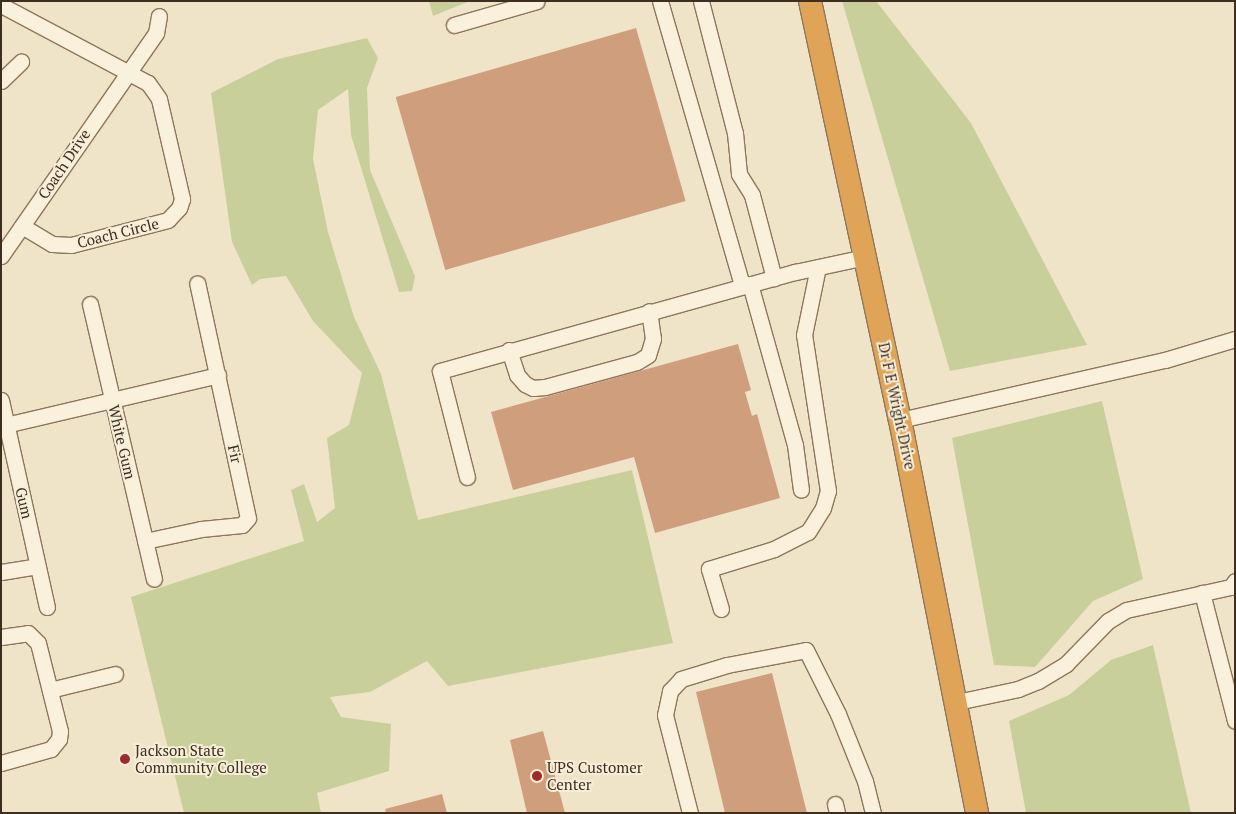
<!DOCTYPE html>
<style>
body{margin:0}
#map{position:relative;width:1236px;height:814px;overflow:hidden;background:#f0e4c8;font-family:"PT Serif",serif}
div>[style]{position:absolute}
.green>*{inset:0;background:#c9cf9b}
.building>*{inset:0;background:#cf9f7d;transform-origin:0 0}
.roads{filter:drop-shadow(1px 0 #8d765c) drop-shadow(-1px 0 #8d765c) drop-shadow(0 1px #8d765c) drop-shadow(0 -1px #8d765c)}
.minor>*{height:15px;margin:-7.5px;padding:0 7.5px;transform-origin:7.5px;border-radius:7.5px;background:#faf1dc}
.highway>*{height:22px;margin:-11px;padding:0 11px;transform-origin:11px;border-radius:11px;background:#e0a458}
.dots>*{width:14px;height:14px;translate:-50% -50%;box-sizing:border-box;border:2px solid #f7eed8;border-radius:50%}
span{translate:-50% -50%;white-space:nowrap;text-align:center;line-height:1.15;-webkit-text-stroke:4px #f7eed8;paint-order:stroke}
.street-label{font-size:15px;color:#3d2e20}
.poi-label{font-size:15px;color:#3d2e20}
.left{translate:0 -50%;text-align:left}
.frame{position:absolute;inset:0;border:2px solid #3d2e20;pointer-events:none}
</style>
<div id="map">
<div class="green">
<i style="clip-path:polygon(429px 1px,470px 1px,433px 16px)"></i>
<i style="clip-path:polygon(842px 1px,876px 1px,971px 123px,1087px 345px,950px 371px)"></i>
<i style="clip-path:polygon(367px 38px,378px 58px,367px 88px,370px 170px,415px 276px,412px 291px,399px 292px,396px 282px,351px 135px,348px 89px,318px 110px,313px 159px,328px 232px,354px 317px,381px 374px,418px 520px,632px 470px,673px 643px,448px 686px,427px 661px,370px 692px,330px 697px,341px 717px,391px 724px,389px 771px,317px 793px,321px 813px,184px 813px,131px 597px,304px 541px,291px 490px,304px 484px,317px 522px,335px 508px,327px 438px,349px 425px,362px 373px,313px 321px,286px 276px,260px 279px,252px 285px,232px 242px,211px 93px,278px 59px)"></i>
<i style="clip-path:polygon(1102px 401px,1143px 579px,1093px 601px,1035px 667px,994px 665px,952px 438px)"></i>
<i style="clip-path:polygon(1153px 645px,1191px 813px,1026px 813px,1009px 721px,1069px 695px,1111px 660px)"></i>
</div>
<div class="building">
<i style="left:636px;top:28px;width:180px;height:250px;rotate:74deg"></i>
<i style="clip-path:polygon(738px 344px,751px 390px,745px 392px,752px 416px,757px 414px,780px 498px,655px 533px,634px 457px,513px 490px,491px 412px)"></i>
<i style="clip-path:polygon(772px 673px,807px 813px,725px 813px,696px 692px)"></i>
<i style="clip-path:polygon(543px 731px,565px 813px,527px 813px,510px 740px)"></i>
<i style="clip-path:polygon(442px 794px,447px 813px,386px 813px,385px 809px)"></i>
</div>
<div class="roads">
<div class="minor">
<i style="left:660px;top:1px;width:297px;rotate:73.9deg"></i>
<i style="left:701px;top:1px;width:136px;rotate:75.6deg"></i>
<i style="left:735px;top:133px;width:41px;rotate:84.4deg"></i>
<i style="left:739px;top:174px;width:25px;rotate:58deg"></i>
<i style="left:752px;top:195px;width:86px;rotate:75.2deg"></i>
<i style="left:1px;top:5px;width:166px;rotate:28deg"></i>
<i style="left:148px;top:83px;width:19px;rotate:55deg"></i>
<i style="left:159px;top:99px;width:103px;rotate:77deg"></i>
<i style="left:182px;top:199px;width:9px;rotate:108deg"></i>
<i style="left:179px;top:208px;width:16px;rotate:133deg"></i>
<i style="left:168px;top:220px;width:100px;rotate:165.5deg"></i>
<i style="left:71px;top:245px;width:19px;rotate:-177deg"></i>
<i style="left:52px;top:244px;width:35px;rotate:-149deg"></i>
<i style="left:454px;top:25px;width:86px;rotate:-16.1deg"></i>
<i style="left:1px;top:81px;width:28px;rotate:-44deg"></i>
<i style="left:1px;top:256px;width:272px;rotate:-55.2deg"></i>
<i style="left:156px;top:33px;width:17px;rotate:-80deg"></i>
<i style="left:750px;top:284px;width:167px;rotate:74.4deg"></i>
<i style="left:795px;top:445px;width:45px;rotate:82.4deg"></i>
<i style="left:90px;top:304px;width:282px;rotate:76.9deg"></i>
<i style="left:509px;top:350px;width:26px;rotate:72deg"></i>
<i style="left:517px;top:375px;width:12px;rotate:48deg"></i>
<i style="left:525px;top:384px;width:9px;rotate:27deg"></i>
<i style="left:533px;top:388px;width:12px;rotate:-5deg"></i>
<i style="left:545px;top:387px;width:95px;rotate:-15.2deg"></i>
<i style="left:637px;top:362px;width:13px;rotate:-32deg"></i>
<i style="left:648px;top:355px;width:17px;rotate:-73deg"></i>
<i style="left:653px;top:339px;width:28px;rotate:-98deg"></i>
<i style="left:1px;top:400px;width:212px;rotate:77.5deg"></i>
<i style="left:900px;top:420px;width:272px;rotate:-12.8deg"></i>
<i style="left:1165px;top:360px;width:73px;rotate:-16.7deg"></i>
<i style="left:1px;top:426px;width:223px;rotate:-13.2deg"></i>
<i style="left:467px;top:477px;width:109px;rotate:-104.3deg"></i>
<i style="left:440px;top:371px;width:369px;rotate:-15.6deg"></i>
<i style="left:795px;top:272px;width:72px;rotate:-12.1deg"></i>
<i style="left:145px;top:541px;width:57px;rotate:-12.1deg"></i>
<i style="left:201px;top:529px;width:41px;rotate:-5.6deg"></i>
<i style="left:242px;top:525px;width:9px;rotate:-49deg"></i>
<i style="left:248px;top:518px;width:240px;rotate:-102.2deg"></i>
<i style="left:1px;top:572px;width:37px;rotate:-9deg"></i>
<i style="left:1202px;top:593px;width:132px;rotate:75.5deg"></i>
<i style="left:721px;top:609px;width:42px;rotate:-106.7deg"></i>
<i style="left:709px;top:569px;width:68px;rotate:-17.1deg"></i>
<i style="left:774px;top:549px;width:38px;rotate:-27deg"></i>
<i style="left:808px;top:532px;width:28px;rotate:-58deg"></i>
<i style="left:823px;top:508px;width:18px;rotate:-74deg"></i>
<i style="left:828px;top:491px;width:158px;rotate:-98.7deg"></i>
<i style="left:804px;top:335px;width:69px;rotate:-78.4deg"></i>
<i style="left:1px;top:637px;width:27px;rotate:-8deg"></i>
<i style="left:28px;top:633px;width:14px;rotate:45deg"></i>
<i style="left:38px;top:643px;width:91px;rotate:76deg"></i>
<i style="left:60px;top:731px;width:8px;rotate:97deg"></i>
<i style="left:59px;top:739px;width:13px;rotate:129deg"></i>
<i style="left:51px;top:749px;width:52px;rotate:164.4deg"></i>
<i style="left:50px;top:690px;width:67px;rotate:-13.8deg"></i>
<i style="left:957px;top:702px;width:62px;rotate:-12deg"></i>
<i style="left:1018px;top:689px;width:22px;rotate:-22deg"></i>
<i style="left:1038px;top:681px;width:33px;rotate:-31deg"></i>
<i style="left:1066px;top:664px;width:60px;rotate:-45.7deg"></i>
<i style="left:1108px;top:621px;width:21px;rotate:-31deg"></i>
<i style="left:1126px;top:610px;width:107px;rotate:-12.4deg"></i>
<i style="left:1231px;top:587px;width:7px;rotate:-56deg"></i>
<i style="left:835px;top:804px;width:9px;rotate:77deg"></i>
<i style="left:690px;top:813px;width:101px;rotate:-104.3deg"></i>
<i style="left:665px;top:715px;width:25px;rotate:-78deg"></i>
<i style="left:670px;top:691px;width:16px;rotate:-47deg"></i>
<i style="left:681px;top:679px;width:48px;rotate:-16.9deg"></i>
<i style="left:727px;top:665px;width:80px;rotate:-10.8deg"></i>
<i style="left:806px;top:650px;width:72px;rotate:63.4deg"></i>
<i style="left:838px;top:714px;width:72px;rotate:68.1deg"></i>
<i style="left:865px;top:781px;width:33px;rotate:76deg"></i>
</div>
<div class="highway">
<i style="left:810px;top:1px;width:429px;rotate:77.9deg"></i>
<i style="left:900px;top:420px;width:400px;rotate:78.9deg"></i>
</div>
</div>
<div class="dots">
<i style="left:125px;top:759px;background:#9e2a2b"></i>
<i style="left:537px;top:776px;background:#9e2a2b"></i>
</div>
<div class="street-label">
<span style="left:64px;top:164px;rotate:-56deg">Coach Drive</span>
<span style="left:118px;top:233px;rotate:-14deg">Coach Circle</span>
<span style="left:897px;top:406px;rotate:78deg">Dr F E Wright Drive</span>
<span style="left:122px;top:442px;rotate:77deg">White Gum</span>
<span style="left:235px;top:454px;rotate:77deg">Fir</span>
<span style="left:24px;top:503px;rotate:77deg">Gum</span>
</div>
<div class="poi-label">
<span class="left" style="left:135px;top:759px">Jackson State<br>Community College</span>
<span class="left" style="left:547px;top:776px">UPS Customer<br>Center</span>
</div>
<div class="frame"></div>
</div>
